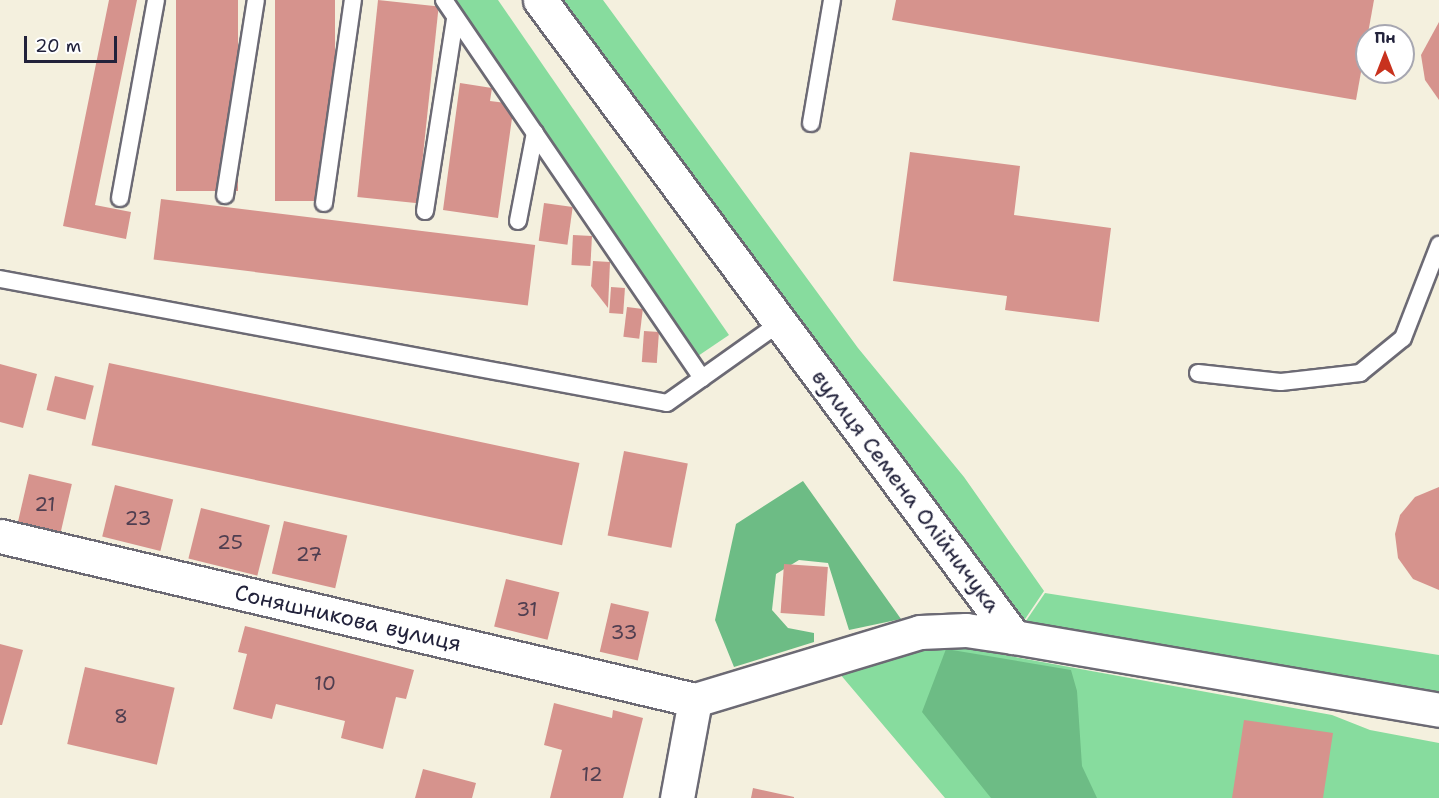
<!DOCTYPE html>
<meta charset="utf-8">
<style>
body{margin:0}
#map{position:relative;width:1439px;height:798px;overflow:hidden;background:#f4f0de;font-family:"Shantell Sans",sans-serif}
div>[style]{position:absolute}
.green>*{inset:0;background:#87dc9e}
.forest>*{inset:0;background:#6dbc85}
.building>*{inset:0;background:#d6938d;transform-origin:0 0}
.roads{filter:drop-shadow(2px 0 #6c6a74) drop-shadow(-2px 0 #6c6a74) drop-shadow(0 2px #6c6a74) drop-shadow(0 -2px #6c6a74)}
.service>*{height:16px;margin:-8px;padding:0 8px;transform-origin:8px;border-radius:8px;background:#fff}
.minor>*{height:33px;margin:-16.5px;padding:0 16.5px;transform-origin:16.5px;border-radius:16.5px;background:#fff}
span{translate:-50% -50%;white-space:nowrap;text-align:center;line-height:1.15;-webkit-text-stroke:5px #fff;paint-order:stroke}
.number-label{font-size:20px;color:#4f3e50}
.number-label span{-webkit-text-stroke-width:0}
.street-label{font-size:22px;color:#22223b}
.north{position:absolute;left:1355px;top:24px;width:60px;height:60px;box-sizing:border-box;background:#fff;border:2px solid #a7a7b1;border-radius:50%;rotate:0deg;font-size:16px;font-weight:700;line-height:24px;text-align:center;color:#22223b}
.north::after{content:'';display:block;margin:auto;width:21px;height:27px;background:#c8321e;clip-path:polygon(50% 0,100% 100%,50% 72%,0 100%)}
.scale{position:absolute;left:24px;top:36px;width:93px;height:27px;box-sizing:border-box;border:3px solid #22223b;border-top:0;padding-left:8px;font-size:18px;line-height:21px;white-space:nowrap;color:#22223b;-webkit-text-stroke:4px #fff;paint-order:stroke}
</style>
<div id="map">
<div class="green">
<i style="clip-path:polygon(442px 0,498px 0,729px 335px,695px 358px)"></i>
<i style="clip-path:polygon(543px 0,603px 0,858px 348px,964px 477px,1044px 591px,1015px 634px)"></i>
<i style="clip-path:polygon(1045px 593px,1439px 655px,1439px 706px,1017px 634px)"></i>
<i style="clip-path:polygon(944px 644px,1332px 715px,1370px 730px,1439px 743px,1439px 798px,945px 798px,834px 667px)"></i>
</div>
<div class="forest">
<i style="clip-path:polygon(803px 481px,901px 619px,849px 630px,828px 563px,799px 560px,776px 574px,772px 610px,788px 628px,814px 633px,814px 642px,734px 667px,715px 620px,736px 524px)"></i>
<i style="clip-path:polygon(946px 649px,1071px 670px,1077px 691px,1082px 766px,1097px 798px,991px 798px,922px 712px)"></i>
</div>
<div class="building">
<i style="clip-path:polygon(109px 0,137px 0,95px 205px,131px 212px,126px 239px,63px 226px)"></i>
<i style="left:176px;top:0;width:62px;height:191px"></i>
<i style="left:275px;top:0;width:60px;height:201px"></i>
<i style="left:378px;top:0;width:61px;height:198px;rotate:6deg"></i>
<i style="clip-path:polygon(896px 0,1374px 0,1356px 100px,892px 20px)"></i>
<i style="clip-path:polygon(1439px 22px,1439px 100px,1425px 80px,1421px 55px)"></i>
<i style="clip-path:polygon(460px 83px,492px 88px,490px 101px,514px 104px,498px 218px,443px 210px)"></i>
<i style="clip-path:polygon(910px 152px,1020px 166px,1014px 215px,1111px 228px,1099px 322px,1005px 310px,1007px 296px,893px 281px)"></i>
<i style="left:161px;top:199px;width:377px;height:61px;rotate:7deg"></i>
<i style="left:544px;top:203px;width:29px;height:38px;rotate:8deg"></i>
<i style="left:573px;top:235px;width:19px;height:30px;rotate:3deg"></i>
<i style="clip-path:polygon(593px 261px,610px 262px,608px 308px,591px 286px)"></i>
<i style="left:611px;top:287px;width:14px;height:26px;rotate:4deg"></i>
<i style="left:627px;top:307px;width:16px;height:30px;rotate:7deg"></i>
<i style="left:644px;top:331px;width:15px;height:31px;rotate:4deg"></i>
<i style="left:109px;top:363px;width:481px;height:84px;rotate:12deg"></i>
<i style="clip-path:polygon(0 364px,37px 374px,23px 428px,0 422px)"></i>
<i style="left:55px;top:376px;width:40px;height:35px;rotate:14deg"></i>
<i style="left:624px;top:451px;width:65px;height:86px;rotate:11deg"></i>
<i style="left:29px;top:474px;width:44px;height:51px;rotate:13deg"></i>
<i style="left:115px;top:485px;width:60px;height:53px;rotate:14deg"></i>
<i style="clip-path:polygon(1439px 487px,1439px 590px,1413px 579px,1398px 558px,1395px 534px,1400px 515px,1415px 497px)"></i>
<i style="left:201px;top:508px;width:71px;height:52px;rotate:14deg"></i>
<i style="left:284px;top:521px;width:65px;height:54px;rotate:13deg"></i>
<i style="left:784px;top:564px;width:44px;height:49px;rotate:4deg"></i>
<i style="left:506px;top:579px;width:55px;height:49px;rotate:14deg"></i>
<i style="left:611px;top:603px;width:39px;height:50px;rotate:13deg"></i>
<i style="clip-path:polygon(245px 626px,414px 670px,406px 699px,396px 697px,383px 749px,341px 738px,345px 721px,276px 704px,272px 719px,233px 709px,247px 654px,238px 652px)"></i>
<i style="clip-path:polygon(0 644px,23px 650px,2px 725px,0 725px)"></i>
<i style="left:85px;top:667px;width:92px;height:79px;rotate:13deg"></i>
<i style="clip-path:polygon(554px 703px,612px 718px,613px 710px,643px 718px,623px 798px,550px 798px,562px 750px,544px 745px)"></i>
<i style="clip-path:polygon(1244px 720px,1333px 733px,1323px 798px,1232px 798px)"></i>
<i style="clip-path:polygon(423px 769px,476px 783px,472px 798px,415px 798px)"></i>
<i style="clip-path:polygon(753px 788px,794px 797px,794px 798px,751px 798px)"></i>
</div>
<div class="roads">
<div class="service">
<i style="left:444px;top:0;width:458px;rotate:55.7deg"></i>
<i style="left:811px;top:123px;width:125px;rotate:-80.3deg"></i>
<i style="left:225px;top:195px;width:197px;rotate:-81deg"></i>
<i style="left:120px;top:198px;width:201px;rotate:-79.7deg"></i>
<i style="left:324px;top:203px;width:205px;rotate:-81.9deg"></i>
<i style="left:425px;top:211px;width:194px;rotate:-81.1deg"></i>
<i style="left:518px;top:221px;width:90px;rotate:-79.1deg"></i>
<i style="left:0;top:279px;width:678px;rotate:10.53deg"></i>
<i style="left:667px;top:403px;width:140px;rotate:-35.4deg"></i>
<i style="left:1198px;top:373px;width:83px;rotate:6.2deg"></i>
<i style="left:1281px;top:382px;width:80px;rotate:-6.5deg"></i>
<i style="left:1360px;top:373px;width:55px;rotate:-39.1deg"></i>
<i style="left:1403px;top:338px;width:100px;rotate:-68.8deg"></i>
</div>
<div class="minor">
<i style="left:540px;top:0;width:794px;rotate:53.35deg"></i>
<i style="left:1014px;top:637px;width:431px;rotate:9.7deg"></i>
<i style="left:0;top:536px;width:714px;rotate:13.28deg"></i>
<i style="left:695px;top:700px;width:100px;rotate:100.4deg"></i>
<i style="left:695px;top:700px;width:235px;rotate:-16.8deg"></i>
<i style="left:920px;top:632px;width:46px;rotate:-2.5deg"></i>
<i style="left:966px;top:630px;width:49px;rotate:8.3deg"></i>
</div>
</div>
<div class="number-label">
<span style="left:45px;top:504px">21</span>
<span style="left:138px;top:518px">23</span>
<span style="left:230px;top:542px">25</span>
<span style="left:309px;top:554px">27</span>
<span style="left:527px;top:609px">31</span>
<span style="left:624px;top:632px">33</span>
<span style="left:325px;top:683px">10</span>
<span style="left:121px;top:716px">8</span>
<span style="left:592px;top:774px">12</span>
</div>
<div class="street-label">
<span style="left:906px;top:491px;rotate:53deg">вулиця Семена Олійничука</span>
<span style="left:348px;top:618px;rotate:13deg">Соняшникова вулиця</span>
</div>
<div class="north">Пн</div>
<div class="scale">20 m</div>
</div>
